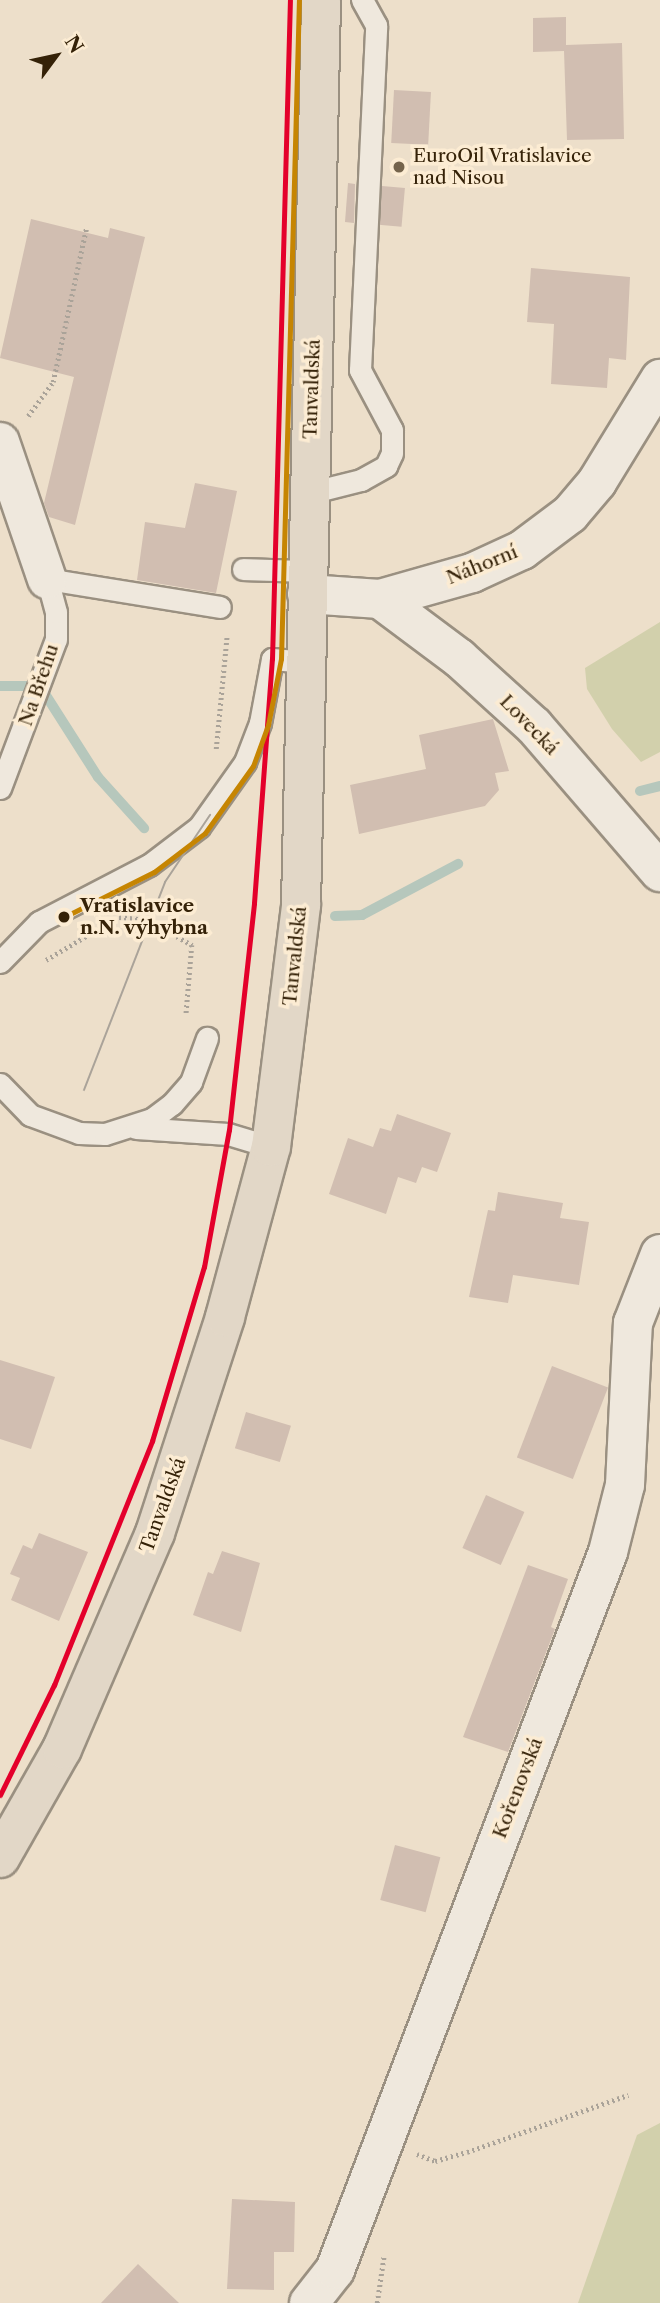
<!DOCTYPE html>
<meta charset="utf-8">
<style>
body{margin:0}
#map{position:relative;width:660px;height:2303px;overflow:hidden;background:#eddfca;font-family:"Libre Caslon Text",serif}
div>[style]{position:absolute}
.green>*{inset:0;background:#d2d0ac}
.stream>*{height:10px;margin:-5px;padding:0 5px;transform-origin:5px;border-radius:5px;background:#b6c7bc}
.building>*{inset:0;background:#d1beb1;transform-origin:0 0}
.path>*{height:4.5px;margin-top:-2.25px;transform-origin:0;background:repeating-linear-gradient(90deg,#aaa399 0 2px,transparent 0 5.5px)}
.roads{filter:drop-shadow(2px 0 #9a9081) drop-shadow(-2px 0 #9a9081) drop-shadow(0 2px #9a9081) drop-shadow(0 -2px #9a9081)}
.lane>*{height:21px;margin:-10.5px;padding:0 10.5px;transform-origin:10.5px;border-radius:10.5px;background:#efe8dd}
.street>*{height:38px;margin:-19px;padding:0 19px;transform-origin:19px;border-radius:19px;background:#efe8dd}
.primary>*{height:38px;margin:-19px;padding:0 19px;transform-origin:19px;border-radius:19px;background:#e2d7c7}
.tram>*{height:2px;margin:-1px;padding:0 1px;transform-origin:1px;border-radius:1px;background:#aaa399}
.tram-1>*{height:5px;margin:-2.5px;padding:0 2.5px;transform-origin:2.5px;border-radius:2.5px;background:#e4002b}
.tram-2>*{height:5px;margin:-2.5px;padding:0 2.5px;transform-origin:2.5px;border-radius:2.5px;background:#c68502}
.dots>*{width:19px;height:19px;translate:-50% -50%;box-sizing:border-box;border:4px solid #fcecd3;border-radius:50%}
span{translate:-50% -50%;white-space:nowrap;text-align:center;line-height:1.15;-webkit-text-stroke:7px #fcecd3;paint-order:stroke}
.poi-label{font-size:19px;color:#352208}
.left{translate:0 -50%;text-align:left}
.street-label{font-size:19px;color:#352208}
.stop-label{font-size:19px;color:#352208;font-weight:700}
.north{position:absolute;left:21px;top:21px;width:70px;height:70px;-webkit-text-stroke:5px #fcecd3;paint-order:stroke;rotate:57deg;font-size:19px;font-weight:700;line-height:28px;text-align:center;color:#352208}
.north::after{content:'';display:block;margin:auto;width:24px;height:32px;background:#352208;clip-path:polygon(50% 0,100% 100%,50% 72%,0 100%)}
</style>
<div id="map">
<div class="green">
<i style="clip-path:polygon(660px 622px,660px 752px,641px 762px,612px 729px,587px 689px,585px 668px)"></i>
<i style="clip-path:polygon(660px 2123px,660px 2303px,578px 2303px,637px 2135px)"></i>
</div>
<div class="stream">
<i style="left:0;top:686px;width:40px"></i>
<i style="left:40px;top:686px;width:108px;rotate:57.5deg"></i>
<i style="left:98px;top:777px;width:69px;rotate:48deg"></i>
<i style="left:640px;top:791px;width:21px;rotate:-14deg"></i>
<i style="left:335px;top:916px;width:27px;rotate:-2deg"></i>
<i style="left:362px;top:915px;width:109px;rotate:-28deg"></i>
</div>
<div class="building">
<i style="clip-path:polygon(566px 17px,566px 45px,622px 43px,624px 139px,567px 140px,564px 51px,533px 52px,533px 18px)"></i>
<i style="left:394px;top:90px;width:37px;height:53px;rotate:3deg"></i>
<i style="clip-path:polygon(348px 183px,355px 184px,354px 223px,345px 222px)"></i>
<i style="left:382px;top:186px;width:23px;height:39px;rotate:5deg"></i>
<i style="clip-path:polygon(31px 219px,108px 238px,110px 228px,145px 237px,75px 525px,49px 517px,44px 503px,74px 377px,0 358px)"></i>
<i style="clip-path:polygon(531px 268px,630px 277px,626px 360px,609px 358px,607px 388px,551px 384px,554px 324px,527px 322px)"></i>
<i style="clip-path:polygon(195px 483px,237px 491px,216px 593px,137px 580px,145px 522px,185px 528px)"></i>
<i style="clip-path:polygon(493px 719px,509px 771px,495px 773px,499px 790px,485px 806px,359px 834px,350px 785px,426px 769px,419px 735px)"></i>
<i style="clip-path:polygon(397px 1114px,451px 1133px,437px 1172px,422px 1167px,416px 1183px,398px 1177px,386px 1214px,329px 1194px,348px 1138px,373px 1147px,380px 1128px,391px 1131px)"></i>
<i style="clip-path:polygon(498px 1192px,563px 1203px,560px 1218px,589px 1222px,579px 1285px,513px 1275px,508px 1303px,469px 1297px,488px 1210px,495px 1211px)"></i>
<i style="clip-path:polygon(0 1360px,55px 1377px,31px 1449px,0 1439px)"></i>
<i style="left:552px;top:1366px;width:60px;height:98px;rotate:21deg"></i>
<i style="left:246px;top:1412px;width:47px;height:38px;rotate:17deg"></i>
<i style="left:486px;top:1495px;width:42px;height:58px;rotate:24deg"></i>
<i style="clip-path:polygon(39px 1533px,88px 1552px,59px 1621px,11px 1600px,20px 1578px,10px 1574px,23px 1545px,32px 1549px)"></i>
<i style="clip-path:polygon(222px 1551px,260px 1563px,241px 1632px,193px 1615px,208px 1572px,213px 1574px)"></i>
<i style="clip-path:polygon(528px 1565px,568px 1579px,551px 1627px,555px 1629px,508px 1752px,463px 1737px)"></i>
<i style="left:395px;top:1845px;width:47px;height:57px;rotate:15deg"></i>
<i style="clip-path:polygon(232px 2199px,295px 2202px,294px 2252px,274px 2252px,274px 2290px,227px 2289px)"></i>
<i style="clip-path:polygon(138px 2264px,179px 2303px,101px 2303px)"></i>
</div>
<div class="path">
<i style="left:28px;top:416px;width:42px;rotate:-53.7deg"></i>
<i style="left:53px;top:382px;width:157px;rotate:-77.8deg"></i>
<i style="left:216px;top:749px;width:115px;rotate:-84.5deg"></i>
<i style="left:119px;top:917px;width:29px;rotate:6deg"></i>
<i style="left:148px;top:920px;width:51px;rotate:29.6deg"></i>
<i style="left:192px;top:945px;width:71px;rotate:94.8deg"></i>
<i style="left:46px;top:960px;width:72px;rotate:-30.8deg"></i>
<i style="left:417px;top:2154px;width:19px;rotate:21deg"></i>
<i style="left:435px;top:2161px;width:33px;rotate:-16deg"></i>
<i style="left:467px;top:2152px;width:171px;rotate:-19.5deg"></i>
<i style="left:377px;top:2303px;width:49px;rotate:-81.7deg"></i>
</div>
<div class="roads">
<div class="lane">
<i style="left:309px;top:493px;width:54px;rotate:-14deg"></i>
<i style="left:361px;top:480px;width:29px;rotate:-29deg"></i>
<i style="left:386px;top:466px;width:14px;rotate:-65deg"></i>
<i style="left:392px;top:453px;width:23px;rotate:-90deg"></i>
<i style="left:392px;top:430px;width:68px;rotate:-118.1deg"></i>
<i style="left:360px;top:370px;width:345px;rotate:-87.3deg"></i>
<i style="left:376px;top:25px;width:29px;rotate:-119deg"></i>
<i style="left:243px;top:569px;width:65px;rotate:1.8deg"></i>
<i style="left:0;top:788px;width:159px;rotate:-69.4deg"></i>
<i style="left:56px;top:639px;width:27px;rotate:-90deg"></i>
<i style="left:56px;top:612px;width:34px;rotate:-105deg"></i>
<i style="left:47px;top:579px;width:175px;rotate:9.2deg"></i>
<i style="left:0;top:962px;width:56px;rotate:-45.7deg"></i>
<i style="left:39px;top:922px;width:124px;rotate:-27.4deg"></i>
<i style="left:149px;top:865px;width:63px;rotate:-37.2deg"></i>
<i style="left:199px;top:827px;width:80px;rotate:-54.7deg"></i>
<i style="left:245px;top:762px;width:42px;rotate:-69deg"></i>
<i style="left:260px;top:723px;width:65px;rotate:-79.4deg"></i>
<i style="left:272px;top:659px;width:35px;rotate:5deg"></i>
<i style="left:0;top:1084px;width:43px;rotate:45.9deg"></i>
<i style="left:30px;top:1115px;width:52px;rotate:20.2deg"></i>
<i style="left:79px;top:1133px;width:26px;rotate:2deg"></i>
<i style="left:105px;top:1134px;width:49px;rotate:-17.7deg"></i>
<i style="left:152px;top:1119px;width:25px;rotate:-37deg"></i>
<i style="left:172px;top:1104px;width:29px;rotate:-49deg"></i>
<i style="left:191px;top:1082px;width:47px;rotate:-70deg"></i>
<i style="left:136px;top:1128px;width:92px;rotate:3.7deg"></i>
<i style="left:228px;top:1134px;width:45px;rotate:16.8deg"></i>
</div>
<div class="street">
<i style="left:0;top:442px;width:145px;rotate:71.1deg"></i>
<i style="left:307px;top:594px;width:73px;rotate:3.9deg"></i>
<i style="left:380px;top:599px;width:96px;rotate:-15.8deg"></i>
<i style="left:472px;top:573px;width:55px;rotate:-24.7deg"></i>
<i style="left:522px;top:550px;width:60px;rotate:-36.9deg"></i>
<i style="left:570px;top:514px;width:42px;rotate:-49.8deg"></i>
<i style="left:597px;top:482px;width:121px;rotate:-58.5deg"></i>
<i style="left:380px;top:599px;width:99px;rotate:36.8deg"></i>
<i style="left:459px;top:658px;width:101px;rotate:42.2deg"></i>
<i style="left:534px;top:726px;width:193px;rotate:49.2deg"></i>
<i style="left:309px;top:2303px;width:42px;rotate:-51.8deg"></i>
<i style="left:335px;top:2270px;width:768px;rotate:-69.18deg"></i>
<i style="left:608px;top:1552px;width:69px;rotate:-75.8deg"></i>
<i style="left:625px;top:1485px;width:162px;rotate:-87.2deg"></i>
<i style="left:633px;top:1323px;width:74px;rotate:-68.6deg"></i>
</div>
<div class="primary">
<i style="left:0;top:1858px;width:125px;rotate:-60.4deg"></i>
<i style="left:62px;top:1749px;width:235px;rotate:-66.7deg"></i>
<i style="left:155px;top:1533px;width:227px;rotate:-72deg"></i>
<i style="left:225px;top:1317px;width:176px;rotate:-74.9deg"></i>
<i style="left:271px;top:1147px;width:244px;rotate:-82.9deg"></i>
<i style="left:301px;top:905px;width:905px;rotate:-88.73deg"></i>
</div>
</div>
<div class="tram">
<i style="left:84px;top:1090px;width:223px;rotate:-68.7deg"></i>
<i style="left:165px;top:882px;width:81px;rotate:-56.1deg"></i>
</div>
<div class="tram-1">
<i style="left:0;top:1795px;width:123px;rotate:-63.9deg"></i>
<i style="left:54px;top:1685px;width:263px;rotate:-68.1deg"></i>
<i style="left:152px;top:1441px;width:182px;rotate:-73.4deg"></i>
<i style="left:204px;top:1267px;width:139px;rotate:-79.7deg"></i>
<i style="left:229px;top:1130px;width:228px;rotate:-83.7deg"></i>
<i style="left:254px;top:903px;width:245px;rotate:-85.8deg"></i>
<i style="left:272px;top:659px;width:659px;rotate:-88.44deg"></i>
</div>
<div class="tram-2">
<i style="left:64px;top:917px;width:101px;rotate:-26.6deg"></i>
<i style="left:154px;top:872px;width:64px;rotate:-37.4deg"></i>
<i style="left:205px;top:833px;width:82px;rotate:-54.4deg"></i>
<i style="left:253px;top:766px;width:44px;rotate:-69.9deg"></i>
<i style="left:268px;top:725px;width:67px;rotate:-78.9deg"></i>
<i style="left:281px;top:659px;width:659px;rotate:-88.44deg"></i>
</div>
<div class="dots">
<i style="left:399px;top:167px;background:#75644c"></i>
<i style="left:64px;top:917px;background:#352208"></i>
</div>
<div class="poi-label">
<span class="left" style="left:413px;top:167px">EuroOil Vratislavice<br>nad Nisou</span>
</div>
<div class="street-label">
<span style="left:312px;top:389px;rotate:-88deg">Tanvaldská</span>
<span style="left:482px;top:565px;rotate:-22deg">Náhorní</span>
<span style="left:39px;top:685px;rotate:-71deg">Na Břehu</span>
<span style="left:529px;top:725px;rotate:46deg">Lovecká</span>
<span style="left:295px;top:956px;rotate:-84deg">Tanvaldská</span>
<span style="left:163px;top:1505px;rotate:-70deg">Tanvaldská</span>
<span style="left:518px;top:1788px;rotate:-69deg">Kořenovská</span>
</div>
<div class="stop-label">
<span class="left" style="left:80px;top:917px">Vratislavice<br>n.N. výhybna</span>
</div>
<div class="north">N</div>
</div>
